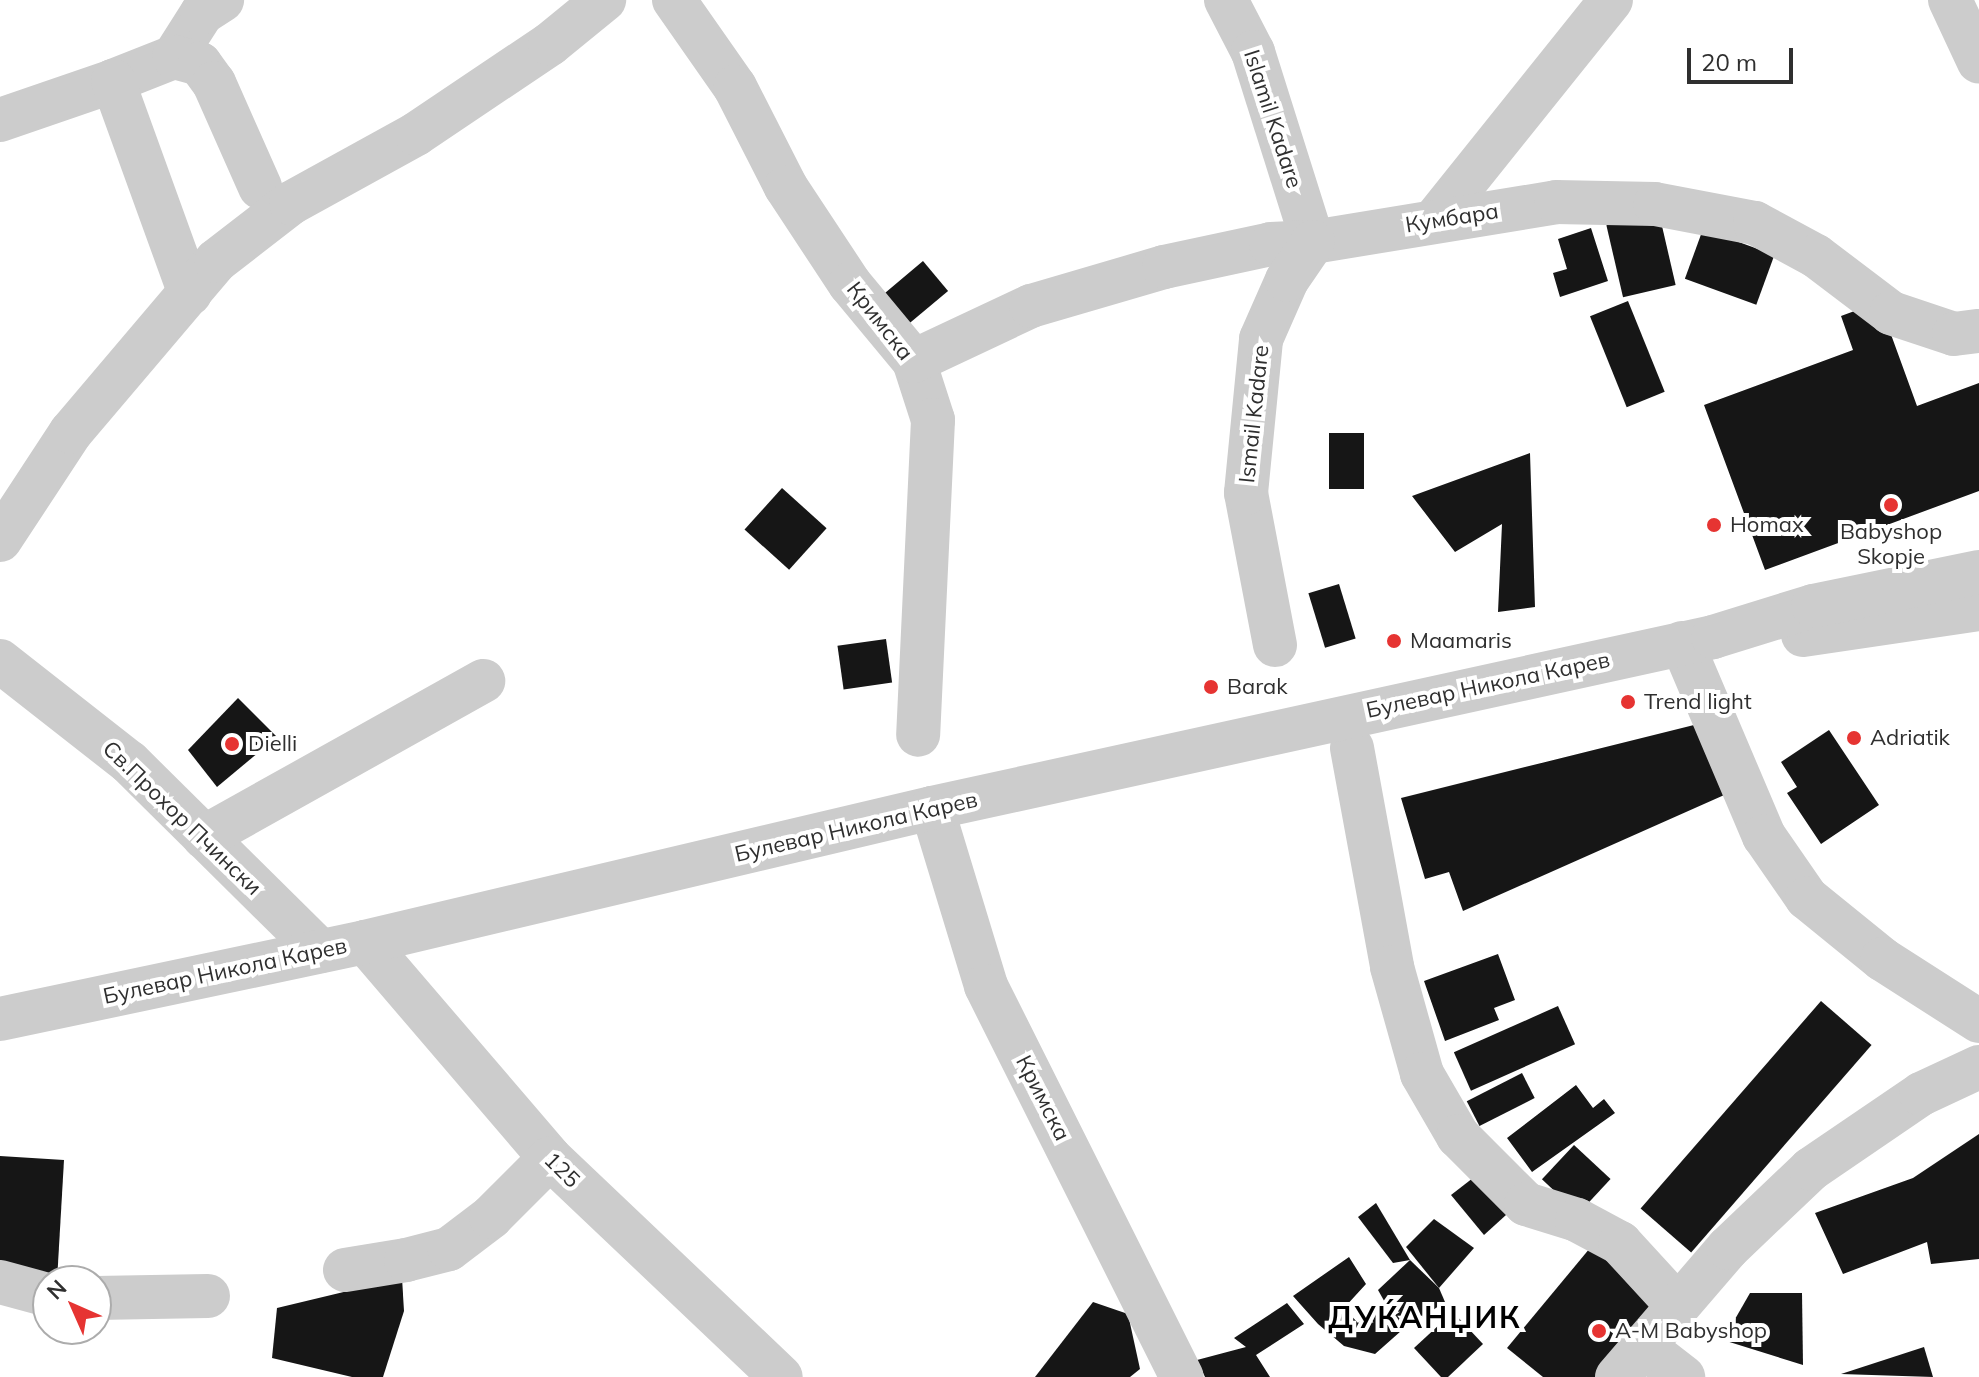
<!DOCTYPE html>
<meta charset="utf-8">
<style>
body{margin:0}
#map{position:relative;width:1979px;height:1377px;overflow:hidden;background:#fff;font-family:Mulish,sans-serif}
div>[style]{position:absolute}
.building>*{inset:0;background:#161616;transform-origin:0 0}
.minor>*{height:44px;margin:-22px;padding:0 22px;transform-origin:22px;border-radius:22px;background:#ccc}
.dots>*{width:22px;height:22px;translate:-50% -50%;box-sizing:border-box;border:4px solid #fff;border-radius:50%}
span{translate:-50% -50%;white-space:nowrap;text-align:center;line-height:1.15;-webkit-text-stroke:8px #fff;paint-order:stroke}
.street-label{font-size:22px;color:#2f2f2f}
.poi-label{font-size:22px;color:#2f2f2f}
.left{translate:0 -50%;text-align:left}
.district-label{font-size:30px;color:#000;font-weight:700;letter-spacing:2px}
.north{position:absolute;left:32px;top:1265px;width:80px;height:80px;box-sizing:border-box;background:#fff;border:2px solid #acacac;border-radius:50%;rotate:315deg;font-size:22px;font-weight:700;line-height:32px;text-align:center;color:#2f2f2f}
.north::after{content:'';display:block;margin:auto;width:28px;height:36px;background:#e63432;clip-path:polygon(50% 0,100% 100%,50% 72%,0 100%)}
.scale{position:absolute;left:1687px;top:48px;width:106px;height:36px;box-sizing:border-box;border:4px solid #2f2f2f;border-top:0;padding-left:10px;font-size:24px;line-height:28px;white-space:nowrap;color:#2f2f2f;-webkit-text-stroke:6px #fff;paint-order:stroke}
</style>
<div id="map">
<div class="building">
<i style="left:1659px;top:213px;width:74px;height:54px;rotate:77deg"></i>
<i style="clip-path:polygon(1591px 228px,1608px 281px,1560px 297px,1553px 273px,1567px 269px,1558px 239px)"></i>
<i style="left:1703px;top:229px;width:76px;height:53px;rotate:20deg"></i>
<i style="left:923px;top:261px;width:39px;height:50px;rotate:50deg"></i>
<i style="left:1628px;top:301px;width:98px;height:41px;rotate:68deg"></i>
<i style="clip-path:polygon(1881px 307px,1917px 406px,1979px 383px,1979px 491px,1765px 570px,1704px 405px,1853px 350px,1841px 316px,1860px 309px)"></i>
<i style="left:1329px;top:433px;width:35px;height:56px"></i>
<i style="clip-path:polygon(1530px 453px,1535px 607px,1498px 612px,1502px 524px,1455px 552px,1412px 496px)"></i>
<i style="left:782px;top:488px;width:60px;height:56px;rotate:42deg"></i>
<i style="left:1339px;top:584px;width:57px;height:32px;rotate:73deg"></i>
<i style="left:886px;top:639px;width:44px;height:49px;rotate:82deg"></i>
<i style="clip-path:polygon(238px 698px,277px 737px,217px 787px,188px 750px)"></i>
<i style="clip-path:polygon(1698px 724px,1731px 792px,1463px 911px,1449px 872px,1425px 879px,1401px 798px)"></i>
<i style="clip-path:polygon(1829px 730px,1879px 805px,1821px 844px,1787px 793px,1797px 787px,1781px 762px)"></i>
<i style="clip-path:polygon(1498px 954px,1515px 1000px,1494px 1008px,1499px 1020px,1445px 1041px,1424px 981px)"></i>
<i style="left:1821px;top:1001px;width:67px;height:275px;rotate:41deg"></i>
<i style="left:1558px;top:1006px;width:42px;height:114px;rotate:66deg"></i>
<i style="left:1522px;top:1073px;width:28px;height:62px;rotate:63deg"></i>
<i style="clip-path:polygon(1576px 1085px,1593px 1108px,1604px 1099px,1615px 1113px,1532px 1172px,1507px 1138px)"></i>
<i style="clip-path:polygon(1979px 1134px,1979px 1259px,1931px 1264px,1927px 1242px,1843px 1274px,1815px 1213px,1913px 1178px)"></i>
<i style="left:1574px;top:1145px;width:50px;height:47px;rotate:43deg"></i>
<i style="clip-path:polygon(0 1156px,64px 1160px,57px 1281px,0 1260px)"></i>
<i style="clip-path:polygon(1482px 1171px,1517px 1205px,1484px 1235px,1451px 1195px)"></i>
<i style="clip-path:polygon(1376px 1203px,1410px 1260px,1393px 1263px,1358px 1217px)"></i>
<i style="clip-path:polygon(1434px 1219px,1474px 1248px,1439px 1288px,1406px 1247px)"></i>
<i style="clip-path:polygon(1595px 1242px,1664px 1298px,1599px 1377px,1543px 1377px,1507px 1348px)"></i>
<i style="clip-path:polygon(1349px 1257px,1366px 1284px,1344px 1308px,1358px 1323px,1380px 1303px,1401px 1331px,1375px 1354px,1344px 1346px,1318px 1324px,1293px 1296px)"></i>
<i style="clip-path:polygon(1410px 1260px,1439px 1288px,1445px 1302px,1401px 1331px,1378px 1290px)"></i>
<i style="clip-path:polygon(402px 1278px,404px 1311px,383px 1377px,352px 1377px,272px 1358px,277px 1308px)"></i>
<i style="clip-path:polygon(1750px 1293px,1802px 1293px,1803px 1365px,1723px 1340px)"></i>
<i style="clip-path:polygon(1093px 1302px,1128px 1314px,1140px 1369px,1130px 1377px,1035px 1377px)"></i>
<i style="clip-path:polygon(1287px 1303px,1304px 1324px,1256px 1355px,1270px 1377px,1205px 1377px,1197px 1360px,1246px 1347px,1234px 1338px)"></i>
<i style="clip-path:polygon(1453px 1312px,1483px 1344px,1448px 1377px,1441px 1377px,1414px 1348px)"></i>
<i style="clip-path:polygon(1924px 1347px,1933px 1377px,1841px 1374px)"></i>
</div>
<div class="minor">
<i style="left:674px;top:0;width:106px;rotate:55deg"></i>
<i style="left:735px;top:87px;width:112px;rotate:63deg"></i>
<i style="left:786px;top:187px;width:116px;rotate:56.6deg"></i>
<i style="left:850px;top:284px;width:100px;rotate:50.3deg"></i>
<i style="left:914px;top:361px;width:62px;rotate:72.1deg"></i>
<i style="left:933px;top:420px;width:315px;rotate:92.7deg"></i>
<i style="left:1226px;top:0;width:59px;rotate:62.6deg"></i>
<i style="left:1253px;top:52px;width:199px;rotate:72.5deg"></i>
<i style="left:1950px;top:0;width:68px;rotate:64.9deg"></i>
<i style="left:174px;top:57px;width:52px;rotate:-57.5deg"></i>
<i style="left:202px;top:13px;width:24px;rotate:-33deg"></i>
<i style="left:113px;top:81px;width:66px;rotate:-21.5deg"></i>
<i style="left:174px;top:57px;width:27px;rotate:15deg"></i>
<i style="left:200px;top:64px;width:24px;rotate:54deg"></i>
<i style="left:214px;top:83px;width:114px;rotate:66.1deg"></i>
<i style="left:0;top:120px;width:120px;rotate:-19deg"></i>
<i style="left:113px;top:81px;width:226px;rotate:70.1deg"></i>
<i style="left:1434px;top:221px;width:283px;rotate:-51.3deg"></i>
<i style="left:914px;top:361px;width:129px;rotate:-25.2deg"></i>
<i style="left:1031px;top:306px;width:139px;rotate:-16.3deg"></i>
<i style="left:1164px;top:267px;width:109px;rotate:-12.1deg"></i>
<i style="left:1271px;top:244px;width:42px;rotate:-2.7deg"></i>
<i style="left:1313px;top:242px;width:246px;rotate:-9.3deg"></i>
<i style="left:1556px;top:202px;width:99px;rotate:1.2deg"></i>
<i style="left:1655px;top:204px;width:102px;rotate:10.8deg"></i>
<i style="left:1755px;top:223px;width:69px;rotate:28.4deg"></i>
<i style="left:1816px;top:256px;width:94px;rotate:37.2deg"></i>
<i style="left:1891px;top:313px;width:66px;rotate:18.4deg"></i>
<i style="left:1954px;top:334px;width:25px;rotate:-7deg"></i>
<i style="left:0;top:540px;width:129px;rotate:-56.7deg"></i>
<i style="left:71px;top:432px;width:224px;rotate:-49.7deg"></i>
<i style="left:216px;top:261px;width:95px;rotate:-37.7deg"></i>
<i style="left:291px;top:203px;width:143px;rotate:-28.9deg"></i>
<i style="left:416px;top:134px;width:161px;rotate:-33.9deg"></i>
<i style="left:550px;top:44px;width:70px;rotate:-39.2deg"></i>
<i style="left:1803px;top:635px;width:178px;rotate:-8.4deg"></i>
<i style="left:1682px;top:643px;width:210px;rotate:67deg"></i>
<i style="left:1764px;top:836px;width:75px;rotate:55.3deg"></i>
<i style="left:1807px;top:898px;width:97px;rotate:39.1deg"></i>
<i style="left:1882px;top:959px;width:115px;rotate:32.6deg"></i>
<i style="left:1275px;top:645px;width:155px;rotate:-100.8deg"></i>
<i style="left:1246px;top:493px;width:155px;rotate:-84.4deg"></i>
<i style="left:1261px;top:339px;width:64px;rotate:-66.2deg"></i>
<i style="left:1287px;top:280px;width:46px;rotate:-55.6deg"></i>
<i style="left:0;top:661px;width:164px;rotate:38.1deg"></i>
<i style="left:129px;top:762px;width:269px;rotate:44.7deg"></i>
<i style="left:1352px;top:748px;width:223px;rotate:79.6deg"></i>
<i style="left:1392px;top:967px;width:111px;rotate:74.3deg"></i>
<i style="left:1422px;top:1074px;width:72px;rotate:59.9deg"></i>
<i style="left:1458px;top:1136px;width:96px;rotate:45deg"></i>
<i style="left:1526px;top:1204px;width:53px;rotate:17.4deg"></i>
<i style="left:1577px;top:1220px;width:49px;rotate:28.1deg"></i>
<i style="left:1620px;top:1243px;width:84px;rotate:47.4deg"></i>
<i style="left:932px;top:808px;width:186px;rotate:73.1deg"></i>
<i style="left:986px;top:986px;width:437px;rotate:63.4deg"></i>
<i style="left:204px;top:837px;width:320px;rotate:-29.2deg"></i>
<i style="left:365px;top:942px;width:284px;rotate:49.4deg"></i>
<i style="left:550px;top:1158px;width:318px;rotate:43.5deg"></i>
<i style="left:0;top:1019px;width:373px;rotate:-11.9deg"></i>
<i style="left:365px;top:942px;width:583px;rotate:-13.3deg"></i>
<i style="left:932px;top:808px;width:800px;rotate:-12.35deg"></i>
<i style="left:1713px;top:637px;width:105px;rotate:-17.2deg"></i>
<i style="left:1813px;top:606px;width:169px;rotate:-11.6deg"></i>
<i style="left:345px;top:1270px;width:62px;rotate:-9.3deg"></i>
<i style="left:406px;top:1260px;width:44px;rotate:-14.3deg"></i>
<i style="left:449px;top:1249px;width:53px;rotate:-37.3deg"></i>
<i style="left:491px;top:1217px;width:83px;rotate:-45deg"></i>
<i style="left:0;top:1282px;width:50px;rotate:15.2deg"></i>
<i style="left:96px;top:1298px;width:112px;rotate:-1deg"></i>
<i style="left:1643px;top:1346px;width:51px;rotate:37.8deg"></i>
<i style="left:1617px;top:1377px;width:170px;rotate:-49.3deg"></i>
<i style="left:1728px;top:1248px;width:115px;rotate:-43.6deg"></i>
<i style="left:1811px;top:1169px;width:133px;rotate:-34.3deg"></i>
<i style="left:1921px;top:1094px;width:64px;rotate:-25deg"></i>
</div>
<div class="dots">
<i style="left:1891px;top:505px;background:#e63432"></i>
<i style="left:1714px;top:525px;background:#e63432"></i>
<i style="left:1394px;top:641px;background:#e63432"></i>
<i style="left:1211px;top:687px;background:#e63432"></i>
<i style="left:1628px;top:702px;background:#e63432"></i>
<i style="left:1854px;top:738px;background:#e63432"></i>
<i style="left:232px;top:744px;background:#e63432"></i>
<i style="left:1599px;top:1331px;background:#e63432"></i>
</div>
<div class="street-label">
<span style="left:1273px;top:119px;rotate:72deg">Islamil Kadare</span>
<span style="left:1452px;top:218px;rotate:-9deg">Кумбара</span>
<span style="left:880px;top:321px;rotate:52deg">Кримска</span>
<span style="left:1254px;top:414px;rotate:-84deg">Ismail Kadare</span>
<span style="left:1488px;top:685px;rotate:-12deg">Булевар Никола Карев</span>
<span style="left:182px;top:818px;rotate:44deg">Св.Прохор Пчински</span>
<span style="left:856px;top:827px;rotate:-13deg">Булевар Никола Карев</span>
<span style="left:225px;top:971px;rotate:-12deg">Булевар Никола Карев</span>
<span style="left:1043px;top:1098px;rotate:63deg">Кримска</span>
<span style="left:562px;top:1170px;rotate:45deg">125</span>
</div>
<div class="poi-label">
<span class="left" style="left:1730px;top:525px">Homax</span>
<span style="left:1891px;top:544px">Babyshop<br>Skopje</span>
<span class="left" style="left:1410px;top:641px">Maamaris</span>
<span class="left" style="left:1227px;top:687px">Barak</span>
<span class="left" style="left:1644px;top:702px">Trend light</span>
<span class="left" style="left:1870px;top:738px">Adriatik</span>
<span class="left" style="left:248px;top:744px">Dielli</span>
<span class="left" style="left:1615px;top:1331px">A-M Babyshop</span>
</div>
<div class="district-label">
<span style="left:1425px;top:1317px">ДУЌАНЏИК</span>
</div>
<div class="north">N</div>
<div class="scale">20 m</div>
</div>
